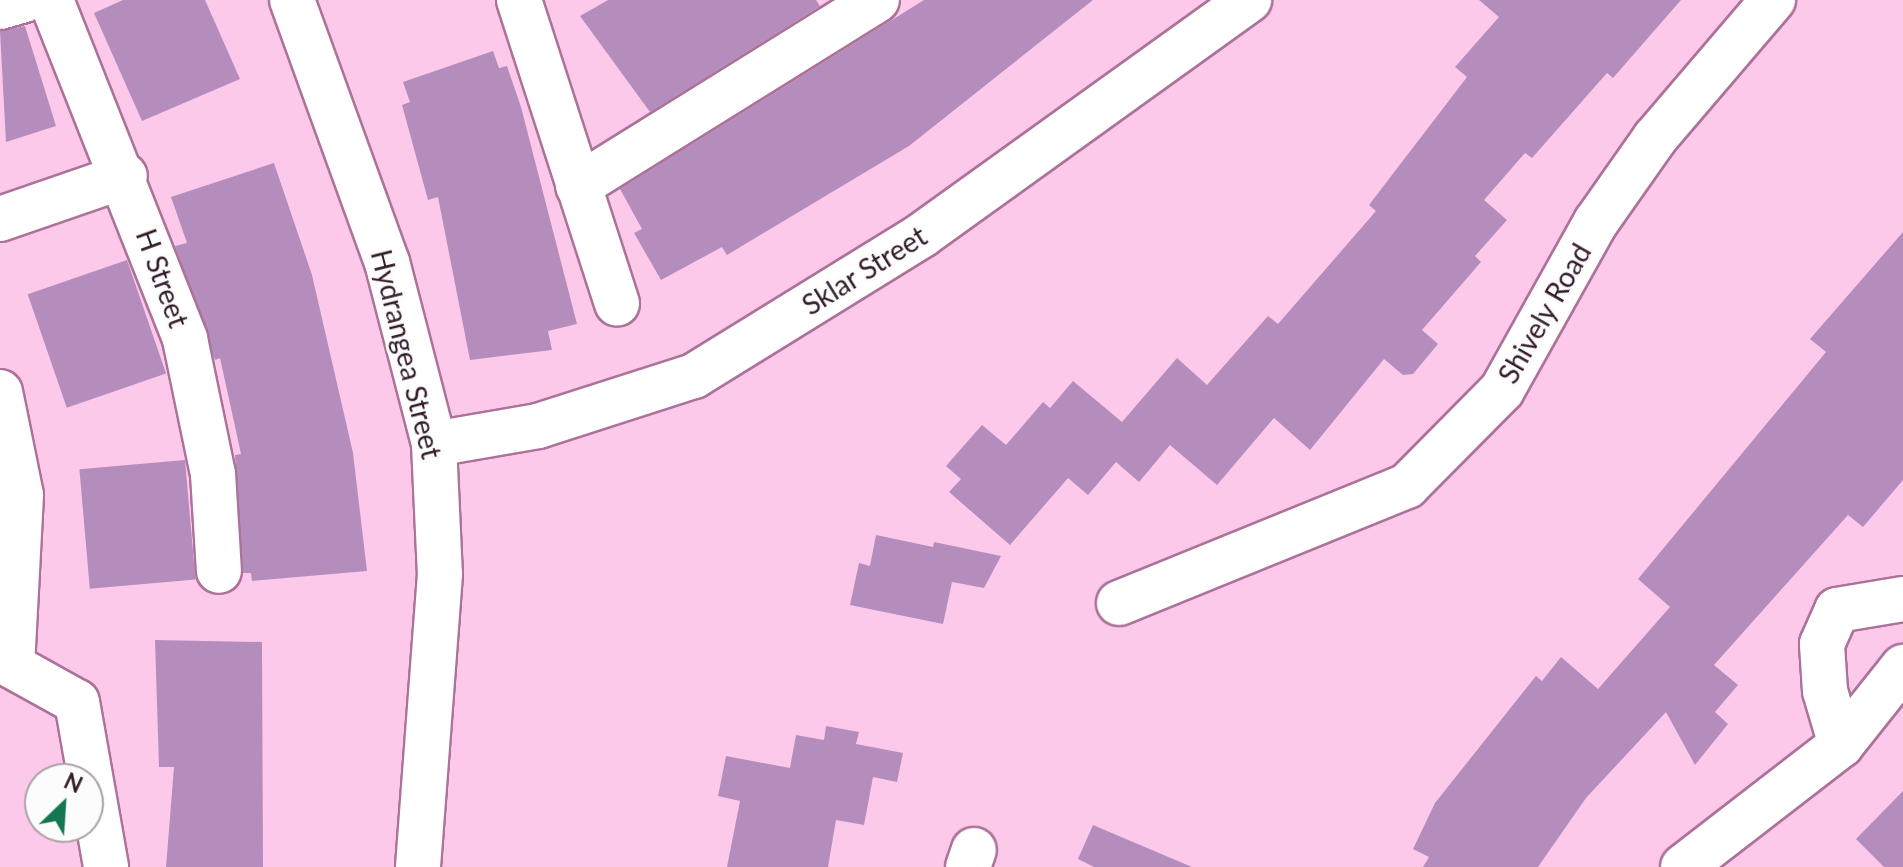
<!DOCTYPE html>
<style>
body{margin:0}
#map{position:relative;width:1903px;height:867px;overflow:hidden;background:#fdc9ea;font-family:Lato,sans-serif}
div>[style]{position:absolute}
.building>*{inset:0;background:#b48dbd;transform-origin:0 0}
.roads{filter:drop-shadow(2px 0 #ac7299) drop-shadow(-2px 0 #ac7299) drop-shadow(0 2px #ac7299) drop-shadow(0 -2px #ac7299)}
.minor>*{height:44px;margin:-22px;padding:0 22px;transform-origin:22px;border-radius:22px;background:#fff}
span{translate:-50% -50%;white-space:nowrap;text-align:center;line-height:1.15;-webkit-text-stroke:6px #fcfcfc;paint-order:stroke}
.street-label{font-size:28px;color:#311a2a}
.north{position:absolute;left:24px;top:763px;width:80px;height:80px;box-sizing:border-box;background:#fcfcfc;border:2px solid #aba2a8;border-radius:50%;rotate:25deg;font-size:22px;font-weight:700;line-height:32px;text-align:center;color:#311a2a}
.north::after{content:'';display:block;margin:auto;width:28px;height:36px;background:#14774f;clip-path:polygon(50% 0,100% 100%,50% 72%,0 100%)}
</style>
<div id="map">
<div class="building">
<i style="clip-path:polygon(123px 0,205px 0,240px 79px,142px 121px,94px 13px)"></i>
<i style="clip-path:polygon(608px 0,816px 0,820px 6px,650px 112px,580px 16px)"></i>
<i style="clip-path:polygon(924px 0,1093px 0,909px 146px,727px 255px,722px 247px,661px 280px,634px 233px,642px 229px,620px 189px)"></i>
<i style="clip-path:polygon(1479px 0,1681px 0,1613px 78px,1607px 73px,1532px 158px,1525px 153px,1484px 200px,1507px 220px,1475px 256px,1481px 262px,1422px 330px,1438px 344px,1413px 374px,1403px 375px,1384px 359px,1310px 450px,1274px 418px,1217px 485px,1170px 445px,1139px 482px,1116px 462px,1088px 495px,1068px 478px,1010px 545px,949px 492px,961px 479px,946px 466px,982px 425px,1006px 445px,1043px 402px,1050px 408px,1073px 381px,1122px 422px,1177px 358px,1207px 385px,1268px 316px,1278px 324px,1376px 211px,1369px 205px,1467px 77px,1455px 67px,1499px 17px)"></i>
<i style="clip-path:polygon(25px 26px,56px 126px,6px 142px,0 31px)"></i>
<i style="clip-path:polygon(493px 51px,499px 68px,507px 66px,521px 107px,577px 324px,548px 331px,552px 350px,470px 360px,438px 197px,428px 200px,402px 105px,410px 102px,403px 82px)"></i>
<i style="clip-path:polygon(274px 163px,312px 275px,353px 453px,367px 571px,252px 581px,251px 573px,243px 573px,235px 455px,241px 454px,220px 358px,215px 360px,175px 246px,187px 243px,171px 197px)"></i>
<i style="clip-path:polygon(1903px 232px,1903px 480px,1863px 527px,1848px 515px,1714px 665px,1738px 685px,1715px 712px,1728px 724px,1695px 765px,1666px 712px,1586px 798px,1538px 867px,1423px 867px,1429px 857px,1413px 849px,1435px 803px,1536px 676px,1542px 681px,1561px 657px,1598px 689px,1670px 607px,1638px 579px,1826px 352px,1810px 339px)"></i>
<i style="left:127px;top:260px;width:120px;height:105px;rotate:71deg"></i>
<i style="left:185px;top:460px;width:120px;height:106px;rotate:85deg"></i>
<i style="clip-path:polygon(876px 535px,933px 547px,934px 542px,1001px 556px,984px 588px,952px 582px,943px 624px,850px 605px,859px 563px,870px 566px)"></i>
<i style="clip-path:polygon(155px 640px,262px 642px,263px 867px,166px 867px,174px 767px,159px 767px)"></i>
<i style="clip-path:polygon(826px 726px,859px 732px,856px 744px,903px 753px,897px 782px,873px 777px,864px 825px,836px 820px,828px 867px,727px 867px,740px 801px,718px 796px,726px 756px,790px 768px,796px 735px,824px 740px)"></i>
<i style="clip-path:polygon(1903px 791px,1903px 867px,1884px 867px,1856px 839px)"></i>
<i style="clip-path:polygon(1093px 825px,1192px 867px,1094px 867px,1078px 859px)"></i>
</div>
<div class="roads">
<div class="minor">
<i style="left:51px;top:0;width:365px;rotate:68.4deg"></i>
<i style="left:185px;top:339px;width:138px;rotate:78.3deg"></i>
<i style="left:213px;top:474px;width:97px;rotate:86.5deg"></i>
<i style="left:292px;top:0;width:279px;rotate:70.1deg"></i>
<i style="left:387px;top:262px;width:188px;rotate:75.5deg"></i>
<i style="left:434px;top:444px;width:130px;rotate:87.4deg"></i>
<i style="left:440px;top:574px;width:294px;rotate:94.3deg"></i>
<i style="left:519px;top:0;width:319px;rotate:72.1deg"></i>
<i style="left:0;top:7px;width:25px;rotate:-16deg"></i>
<i style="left:578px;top:186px;width:352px;rotate:-31.9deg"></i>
<i style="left:0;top:219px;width:132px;rotate:-19deg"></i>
<i style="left:0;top:392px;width:105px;rotate:78.5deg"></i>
<i style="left:21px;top:495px;width:171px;rotate:93deg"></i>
<i style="left:434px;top:444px;width:106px;rotate:-9.8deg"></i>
<i style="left:538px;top:426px;width:164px;rotate:-17.8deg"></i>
<i style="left:694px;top:376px;width:268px;rotate:-31.7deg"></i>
<i style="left:922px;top:235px;width:403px;rotate:-35.7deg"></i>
<i style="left:1119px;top:603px;width:311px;rotate:-22.1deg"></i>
<i style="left:1407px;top:486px;width:135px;rotate:-45.3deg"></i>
<i style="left:1502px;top:390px;width:193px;rotate:-60.8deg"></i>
<i style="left:1596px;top:222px;width:103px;rotate:-54.9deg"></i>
<i style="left:1655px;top:138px;width:182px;rotate:-49.5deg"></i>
<i style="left:12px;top:666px;width:74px;rotate:29deg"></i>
<i style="left:77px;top:702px;width:168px;rotate:80deg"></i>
<i style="left:1841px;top:745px;width:56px;rotate:-106.5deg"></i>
<i style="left:1825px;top:691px;width:47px;rotate:-93.7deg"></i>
<i style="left:1822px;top:644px;width:37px;rotate:-66deg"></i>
<i style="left:1837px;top:610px;width:67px;rotate:-9.5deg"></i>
<i style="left:968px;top:867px;width:18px;rotate:-71deg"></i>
<i style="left:1683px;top:867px;width:200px;rotate:-37.7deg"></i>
<i style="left:1841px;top:745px;width:100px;rotate:-51.5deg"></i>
</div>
</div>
<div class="street-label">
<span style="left:864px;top:270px;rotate:-32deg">Sklar Street</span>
<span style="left:163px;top:278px;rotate:70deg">H Street</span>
<span style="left:1544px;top:313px;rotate:-60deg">Shively Road</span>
<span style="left:407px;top:354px;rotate:76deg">Hydrangea Street</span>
</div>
<div class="north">N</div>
</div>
